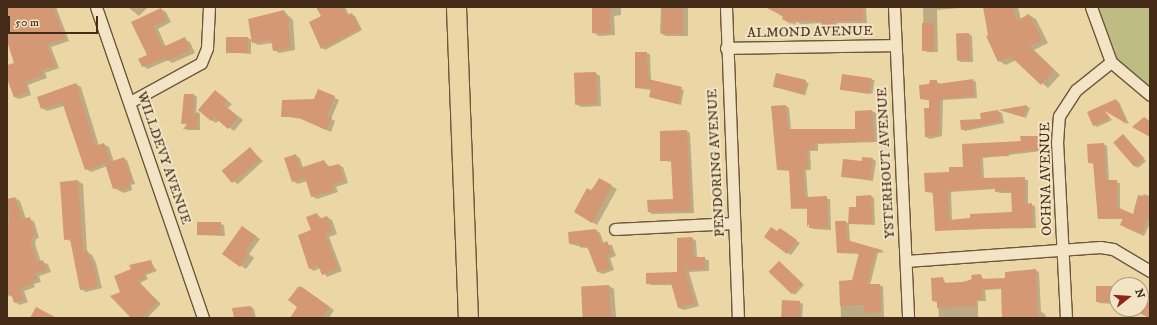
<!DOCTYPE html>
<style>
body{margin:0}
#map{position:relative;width:1157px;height:325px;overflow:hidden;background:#ebd6a6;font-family:"IM FELL DW Pica",serif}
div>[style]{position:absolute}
.green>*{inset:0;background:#bcbc83}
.shadow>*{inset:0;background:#0003;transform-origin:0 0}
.building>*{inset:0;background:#d49875;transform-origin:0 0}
.roads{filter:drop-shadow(1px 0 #6e563b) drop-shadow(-1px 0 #6e563b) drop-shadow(0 1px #6e563b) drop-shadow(0 -1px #6e563b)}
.minor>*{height:11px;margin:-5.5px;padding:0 5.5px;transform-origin:5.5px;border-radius:5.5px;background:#f2e4c5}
.trunk>*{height:19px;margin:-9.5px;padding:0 9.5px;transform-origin:9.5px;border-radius:9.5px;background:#ebd6a6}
span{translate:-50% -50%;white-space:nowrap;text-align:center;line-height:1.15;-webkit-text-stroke:4px #f2e4c5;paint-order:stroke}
.street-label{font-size:14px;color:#442b17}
.frame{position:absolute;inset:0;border:8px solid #442b17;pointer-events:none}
.north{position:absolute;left:1109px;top:277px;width:40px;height:40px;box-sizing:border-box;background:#f2e4c5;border:1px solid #ac9a7f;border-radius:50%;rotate:73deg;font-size:11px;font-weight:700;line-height:16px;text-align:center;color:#442b17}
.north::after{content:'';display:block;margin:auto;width:14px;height:18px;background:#8f2418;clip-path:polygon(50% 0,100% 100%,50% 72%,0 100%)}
.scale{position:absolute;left:8px;top:16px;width:90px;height:18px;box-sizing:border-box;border:2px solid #442b17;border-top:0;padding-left:5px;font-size:12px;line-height:14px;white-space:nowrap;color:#442b17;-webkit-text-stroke:3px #f2e4c5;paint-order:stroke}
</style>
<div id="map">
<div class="green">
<i style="clip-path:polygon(1087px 7px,1150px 7px,1150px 92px,1110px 67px)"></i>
</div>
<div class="shadow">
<i style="clip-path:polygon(7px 7px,56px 7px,69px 41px,51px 47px,59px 68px,45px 73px,47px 78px,28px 85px,31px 95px,19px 99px,14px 97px,7px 76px,7px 66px,16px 63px,7px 38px)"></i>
<i style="clip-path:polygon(128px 7px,148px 7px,139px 16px)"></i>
<i style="clip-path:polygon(324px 7px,345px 7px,349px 15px,355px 16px,362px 30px,325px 50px,322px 48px)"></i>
<i style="clip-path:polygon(593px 7px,621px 7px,621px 15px,614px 16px,615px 35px,599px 36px,594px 33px)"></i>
<i style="clip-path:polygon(661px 7px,688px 7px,688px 36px,666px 36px,660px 33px)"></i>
<i style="clip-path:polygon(772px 7px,866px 7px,867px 23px,837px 23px,837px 31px,827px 32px,823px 29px,822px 23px,801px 24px,796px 22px,795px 25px,771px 9px)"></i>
<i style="clip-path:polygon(923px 7px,971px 7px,937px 10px,938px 52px,927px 52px,924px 50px)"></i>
<i style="clip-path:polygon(984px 7px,1018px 7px,1021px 20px,1029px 15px,1036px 19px,1048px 43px,1034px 50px,1060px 75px,1048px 88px,1016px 60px,1006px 65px,999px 61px,989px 36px)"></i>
<i style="clip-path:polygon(161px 9px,166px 12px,171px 22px,158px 29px,166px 47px,184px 39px,190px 42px,195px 53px,172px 63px,168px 60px,148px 69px,143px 66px,148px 56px,133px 22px)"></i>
<i style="clip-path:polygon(284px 11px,293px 20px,295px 50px,279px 53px,274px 50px,272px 43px,258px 45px,251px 41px,251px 54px,227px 52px,227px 38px,248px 38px,253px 40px)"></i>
<i style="clip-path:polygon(969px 34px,972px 36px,973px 62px,961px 62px,958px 60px)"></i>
<i style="clip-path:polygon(636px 53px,650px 54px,651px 81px,684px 90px,681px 105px,653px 98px,650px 96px,651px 90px,636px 88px)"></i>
<i style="clip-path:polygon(595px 73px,600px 76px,601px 106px,581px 107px,576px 104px)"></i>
<i style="left:777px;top:74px;width:33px;height:13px;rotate:16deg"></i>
<i style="left:843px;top:75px;width:32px;height:14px;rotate:9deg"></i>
<i style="clip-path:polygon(973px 80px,976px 82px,977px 98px,943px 100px,942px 136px,930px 139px,926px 137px,925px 109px,930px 109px,930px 101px,921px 98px,930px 85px,936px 81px,940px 84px)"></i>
<i style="clip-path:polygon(76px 84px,81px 87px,99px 146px,103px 144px,109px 147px,114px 162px,124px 159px,127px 160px,135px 184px,131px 185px,132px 190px,124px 193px,114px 188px,107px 166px,91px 172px,86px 169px,64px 106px,47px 111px,42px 108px)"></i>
<i style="clip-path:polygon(319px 90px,339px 100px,331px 119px,335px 121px,331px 132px,302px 119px,282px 116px,314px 100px)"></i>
<i style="clip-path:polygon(215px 91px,232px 104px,228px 108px,243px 120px,234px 131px,219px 120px,216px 123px,211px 120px)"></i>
<i style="clip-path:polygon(194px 95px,197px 97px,196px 115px,198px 112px,200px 114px,200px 130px,187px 130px,185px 129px,188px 125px,182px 123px)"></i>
<i style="clip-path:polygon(1116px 100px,1119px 102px,1129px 124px,1103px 109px,1112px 120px,1097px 127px,1094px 125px,1088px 112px)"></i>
<i style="clip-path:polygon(786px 106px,789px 108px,791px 130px,857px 130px,872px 111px,876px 113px,877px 142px,818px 144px,818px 151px,810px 151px,811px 170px,806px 170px,808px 198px,830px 199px,831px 230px,813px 229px,810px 227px,808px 209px,792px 208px,790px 171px,778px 170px)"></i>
<i style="clip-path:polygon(1026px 106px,1030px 108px,1026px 118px,1004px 111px)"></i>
<i style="clip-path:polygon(998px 111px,1002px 113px,1004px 123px,965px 131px,962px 129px,982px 120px,981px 114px)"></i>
<i style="clip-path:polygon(687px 131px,690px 133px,694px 213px,652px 214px,649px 212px,674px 200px,672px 162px,661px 160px,661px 132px)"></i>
<i style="clip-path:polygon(1124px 136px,1146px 161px,1138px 168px,1135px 166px)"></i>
<i style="clip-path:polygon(evenodd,1021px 137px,1041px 139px,1042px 151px,983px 158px,984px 179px,1028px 180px,1028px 204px,1035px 206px,1036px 228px,936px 230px,933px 193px,926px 192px,950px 173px,964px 168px,963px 145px,1022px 142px,1021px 137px,996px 189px,999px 193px,1012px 193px,1013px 213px,952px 221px,951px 192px,996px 189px)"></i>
<i style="clip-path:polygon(1103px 144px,1107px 146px,1109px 181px,1120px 183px,1120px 210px,1134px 216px,1144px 194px,1150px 196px,1150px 223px,1144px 236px,1124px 227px,1124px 219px,1098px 219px,1094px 164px,1089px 163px)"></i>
<i style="clip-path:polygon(250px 149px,263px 161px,238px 184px,234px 182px)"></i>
<i style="clip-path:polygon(295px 155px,300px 158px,303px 168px,324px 161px,330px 167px,339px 165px,343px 167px,348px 183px,336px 187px,338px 192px,317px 199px,312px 196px,307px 181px,298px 184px,293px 181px)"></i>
<i style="clip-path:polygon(872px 159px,876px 161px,873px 181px,842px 176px)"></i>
<i style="clip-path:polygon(599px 179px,617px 189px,597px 225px,575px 212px)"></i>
<i style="clip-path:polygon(78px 181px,83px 184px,87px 252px,92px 255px,96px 263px,102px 288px,86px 292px,81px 289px,71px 241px,65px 239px)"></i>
<i style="clip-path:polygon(7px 195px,8px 200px,15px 198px,20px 201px,26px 219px,34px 221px,39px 238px,36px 239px,35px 244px,41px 262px,48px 264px,51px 272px,39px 276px,41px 282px,34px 284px,35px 287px,24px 291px,28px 302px,20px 305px,15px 302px,13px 297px,7px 295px)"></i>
<i style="clip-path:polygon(871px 196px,874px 198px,875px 225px,849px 224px,857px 208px,857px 197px)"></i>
<i style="clip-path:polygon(317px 214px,322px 219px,327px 217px,332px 220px,337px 234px,329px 237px,342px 271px,327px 277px,320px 268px,314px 271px,309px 268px)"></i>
<i style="clip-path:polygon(846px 222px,849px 224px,850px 242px,885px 252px,878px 253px,870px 285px,883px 286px,884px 318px,841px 318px,840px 282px,853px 281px,860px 254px,838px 253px)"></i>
<i style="clip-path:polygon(221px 224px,224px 225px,225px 236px,198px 235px)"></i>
<i style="clip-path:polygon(247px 230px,260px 239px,249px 254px,254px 258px,246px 269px,223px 254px)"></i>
<i style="clip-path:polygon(596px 230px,600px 233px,604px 244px,612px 245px,616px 256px,610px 258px,614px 270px,603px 274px,598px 272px,590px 249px,570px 244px)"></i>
<i style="clip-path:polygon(783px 231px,800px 243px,791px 255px,765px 237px)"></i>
<i style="clip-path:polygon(692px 238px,696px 241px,697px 258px,709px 260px,709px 271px,689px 272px,699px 306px,684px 310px,679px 308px,672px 285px,651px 285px,647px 283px,678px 273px)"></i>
<i style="clip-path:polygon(150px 261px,157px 271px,146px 275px,148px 279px,140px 283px,161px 304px,147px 318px,132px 318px,121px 293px)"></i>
<i style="clip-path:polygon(780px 262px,804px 285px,795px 295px,792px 293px)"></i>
<i style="clip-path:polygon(1035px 270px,1039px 272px,1041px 312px,1045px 314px,1046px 318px,1002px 318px,1002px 289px,985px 290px,986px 301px,978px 301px,978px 318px,939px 318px,938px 303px,933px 301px,943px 278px,946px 284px,962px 283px,981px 275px,984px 280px,1006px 279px)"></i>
<i style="clip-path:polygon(299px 286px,334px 310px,329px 318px,291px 318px,299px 307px,290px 300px)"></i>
<i style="clip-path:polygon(609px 286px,614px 289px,616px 317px,620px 318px,584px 318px)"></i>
<i style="clip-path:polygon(1117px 287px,1117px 298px,1111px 294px,1115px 304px,1098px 303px)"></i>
<i style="clip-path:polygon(799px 302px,803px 304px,802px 318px,782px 318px)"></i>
<i style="clip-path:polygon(1141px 304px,1150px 304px,1150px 318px,1137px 310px,1141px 309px)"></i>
<i style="clip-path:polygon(251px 307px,254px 309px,256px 318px,235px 318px,234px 309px)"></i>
</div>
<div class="building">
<i style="clip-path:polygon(7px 7px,53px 7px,65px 38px,47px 45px,55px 66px,41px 70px,43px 75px,24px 82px,28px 92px,14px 97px,7px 79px,7px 65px,14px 63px,7px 41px)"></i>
<i style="clip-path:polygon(316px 7px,343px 7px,347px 15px,352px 13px,360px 29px,321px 49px,309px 22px,321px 16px)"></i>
<i style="left:592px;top:7px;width:18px;height:26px"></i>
<i style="left:662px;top:7px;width:21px;height:27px"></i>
<i style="clip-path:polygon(765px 7px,863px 7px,863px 21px,833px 21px,834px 30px,822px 30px,821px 21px,792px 21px,791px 24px,782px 19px,783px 16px)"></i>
<i style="clip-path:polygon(983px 7px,1013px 7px,1016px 21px,1029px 14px,1042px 40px,1029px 46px,1054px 70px,1041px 85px,1010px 56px,998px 62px,986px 36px,988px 35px)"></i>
<i style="clip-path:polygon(161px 8px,167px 20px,153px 26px,163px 47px,185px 37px,190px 50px,167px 61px,165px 57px,142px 67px,138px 59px,147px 55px,131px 22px)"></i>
<i style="clip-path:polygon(284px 10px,285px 16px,288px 16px,290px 48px,273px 51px,271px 40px,252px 43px,248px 19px)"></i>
<i style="left:922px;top:23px;width:12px;height:28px"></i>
<i style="left:969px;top:33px;width:27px;height:13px;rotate:88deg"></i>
<i style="left:226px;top:37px;width:22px;height:16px"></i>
<i style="clip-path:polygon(635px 52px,647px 52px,648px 79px,682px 87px,678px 104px,649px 97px,651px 88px,635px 88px)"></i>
<i style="left:596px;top:72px;width:32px;height:22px;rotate:88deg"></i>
<i style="left:776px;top:73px;width:31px;height:14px;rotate:13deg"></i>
<i style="left:842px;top:74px;width:30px;height:16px;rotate:8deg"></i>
<i style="clip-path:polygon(973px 79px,974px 96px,940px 99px,939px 134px,925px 137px,924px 108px,929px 108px,929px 100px,920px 99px,919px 85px,929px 84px,930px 80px,937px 80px,937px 84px)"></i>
<i style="clip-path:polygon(76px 83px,95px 146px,104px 143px,110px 161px,85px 170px,62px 102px,41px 109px,37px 97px)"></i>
<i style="clip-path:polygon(318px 89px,335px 96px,327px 116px,332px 118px,326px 130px,297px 117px,281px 117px,282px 100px,314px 99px)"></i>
<i style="clip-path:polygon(215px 90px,227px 100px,224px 105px,238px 117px,228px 129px,214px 117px,211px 121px,198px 110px)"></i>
<i style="clip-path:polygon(184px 94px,194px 94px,193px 117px,198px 111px,197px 129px,183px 129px,188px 123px,181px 124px)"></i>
<i style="clip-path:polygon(1116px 99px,1127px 124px,1103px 110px,1110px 118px,1093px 126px,1087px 112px)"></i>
<i style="clip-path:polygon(786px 105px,788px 129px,855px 129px,855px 111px,872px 110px,874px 141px,815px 143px,815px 149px,807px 150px,808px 168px,803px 169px,805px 197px,827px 196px,828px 228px,809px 228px,809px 224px,807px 227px,807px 208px,791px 209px,789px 170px,777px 170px,771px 106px)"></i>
<i style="clip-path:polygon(1027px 105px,1023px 117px,999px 110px)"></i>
<i style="clip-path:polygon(998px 110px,1001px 121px,961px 130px,960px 120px,981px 119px,980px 113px)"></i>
<i style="clip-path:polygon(1144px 117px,1150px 121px,1150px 137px,1132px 127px)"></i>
<i style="clip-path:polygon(687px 130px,691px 211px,648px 212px,647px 200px,673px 199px,671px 161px,660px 161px,660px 131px)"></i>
<i style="left:1123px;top:134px;width:32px;height:13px;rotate:49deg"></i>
<i style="clip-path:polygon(evenodd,1020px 136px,1038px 136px,1039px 150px,1008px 153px,1009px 156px,980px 157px,981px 178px,1025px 177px,1025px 204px,1032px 203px,1033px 227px,935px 231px,933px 196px,932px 192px,925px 192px,924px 173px,949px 172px,949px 167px,963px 167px,962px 144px,1021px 141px,1020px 136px,995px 188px,995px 192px,1011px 191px,1012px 212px,970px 214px,970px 218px,949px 220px,948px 191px,995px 188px)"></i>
<i style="clip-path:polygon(1104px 143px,1106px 180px,1117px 180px,1117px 207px,1133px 214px,1138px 195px,1150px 197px,1150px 214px,1141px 234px,1120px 225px,1123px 218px,1098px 219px,1093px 163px,1088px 163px,1087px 144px)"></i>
<i style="left:250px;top:147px;width:16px;height:37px;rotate:50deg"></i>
<i style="clip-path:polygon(296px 154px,300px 168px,324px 160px,327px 167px,339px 164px,344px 181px,332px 184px,334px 190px,311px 197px,305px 177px,292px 182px,284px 158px)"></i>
<i style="clip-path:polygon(124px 157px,133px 182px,128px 183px,129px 188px,120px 191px,119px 187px,113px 189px,105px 164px)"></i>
<i style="clip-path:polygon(862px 157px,873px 158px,870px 180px,841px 177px,843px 159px,862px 161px)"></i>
<i style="clip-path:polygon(599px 178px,612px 185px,592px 223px,574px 212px,587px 188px,592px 191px)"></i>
<i style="clip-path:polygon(78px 180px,83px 252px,88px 251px,90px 260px,92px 260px,98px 286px,80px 290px,70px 239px,64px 240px,60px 182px)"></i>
<i style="clip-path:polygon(871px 195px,872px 224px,848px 224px,849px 207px,856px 207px,856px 196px)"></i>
<i style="clip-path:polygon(15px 197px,22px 219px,30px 217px,35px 236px,31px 237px,30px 241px,37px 262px,43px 260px,46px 270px,35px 273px,37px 279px,30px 281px,31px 284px,20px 288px,24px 300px,14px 303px,11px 293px,7px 295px,7px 224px,10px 223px,7px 199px)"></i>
<i style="clip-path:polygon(317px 213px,319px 219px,327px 216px,332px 231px,325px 234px,338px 269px,322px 275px,318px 265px,309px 269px,298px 235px,311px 230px,306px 217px)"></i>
<i style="clip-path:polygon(835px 221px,846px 221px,847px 240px,882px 250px,882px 252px,875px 252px,867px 284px,880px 284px,881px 312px,864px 313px,864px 305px,840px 306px,839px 281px,852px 280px,859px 253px,837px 253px)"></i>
<i style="left:221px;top:222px;width:13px;height:24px;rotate:90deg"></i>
<i style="clip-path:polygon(242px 226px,256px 236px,245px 251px,249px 254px,240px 267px,222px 254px)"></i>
<i style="clip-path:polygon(771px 227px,777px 231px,780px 228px,797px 240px,787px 254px,764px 237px)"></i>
<i style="clip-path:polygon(596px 229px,601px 244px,607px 241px,612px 253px,606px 255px,610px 268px,597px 272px,587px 246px,581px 248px,579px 243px,569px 244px,568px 232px)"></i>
<i style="clip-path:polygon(692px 237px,693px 257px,705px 257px,705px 269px,685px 270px,695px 303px,678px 308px,671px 283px,646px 284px,646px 273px,677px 272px,677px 238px)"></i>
<i style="clip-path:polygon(151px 260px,154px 269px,144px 274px,145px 278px,138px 281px,158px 302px,142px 318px,131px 318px,110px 296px,120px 292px,114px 276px,131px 269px,129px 265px)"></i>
<i style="left:779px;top:261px;width:32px;height:15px;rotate:44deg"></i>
<i style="clip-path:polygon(1036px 269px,1038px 318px,1002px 318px,1001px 288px,982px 289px,983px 299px,975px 300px,975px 306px,937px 308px,937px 301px,932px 301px,931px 278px,943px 277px,943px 283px,962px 282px,972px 280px,971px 275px,981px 274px,981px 279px,1005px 278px,1005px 272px)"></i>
<i style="left:609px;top:285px;width:33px;height:28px;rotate:87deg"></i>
<i style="left:1117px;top:286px;width:16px;height:21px;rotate:90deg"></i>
<i style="clip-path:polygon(298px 287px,302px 287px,330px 307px,322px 318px,290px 318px,297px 307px,288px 300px)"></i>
<i style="clip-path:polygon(1141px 297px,1150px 303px,1150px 318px,1141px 314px)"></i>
<i style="left:782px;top:300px;width:18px;height:18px;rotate:3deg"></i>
<i style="clip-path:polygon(251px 306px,253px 317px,234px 318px,232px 308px)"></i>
<i style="clip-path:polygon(36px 307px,57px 318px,30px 318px)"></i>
</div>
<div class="roads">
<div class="minor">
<i style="left:96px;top:7px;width:329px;rotate:71deg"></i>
<i style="left:726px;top:7px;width:311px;rotate:87.8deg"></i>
<i style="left:894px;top:7px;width:311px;rotate:87.4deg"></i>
<i style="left:1091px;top:7px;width:59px;rotate:70deg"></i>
<i style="left:1111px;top:62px;width:51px;rotate:40.2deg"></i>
<i style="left:726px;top:48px;width:169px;rotate:-1deg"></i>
<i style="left:130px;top:102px;width:81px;rotate:-28.8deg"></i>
<i style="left:201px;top:63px;width:16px;rotate:-68deg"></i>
<i style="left:207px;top:48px;width:41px;rotate:-87.2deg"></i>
<i style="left:615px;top:229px;width:119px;rotate:-2.9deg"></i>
<i style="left:906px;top:261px;width:195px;rotate:-4.1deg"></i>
<i style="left:1100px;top:247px;width:13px;rotate:9deg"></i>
<i style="left:1113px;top:249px;width:43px;rotate:30.7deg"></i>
<i style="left:1066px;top:318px;width:175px;rotate:-92.9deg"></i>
<i style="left:1057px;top:143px;width:27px;rotate:-86deg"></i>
<i style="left:1059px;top:116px;width:31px;rotate:-57deg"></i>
<i style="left:1076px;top:90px;width:45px;rotate:-38.7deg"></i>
</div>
<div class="trunk">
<i style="left:456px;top:7px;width:311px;rotate:87.8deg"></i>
</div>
</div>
<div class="street-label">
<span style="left:810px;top:32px;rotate:-1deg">ALMOND AVENUE</span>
<span style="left:164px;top:158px;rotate:71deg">WILLDEVY AVENUE</span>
<span style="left:716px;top:163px;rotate:-93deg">PENDORING AVENUE</span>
<span style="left:886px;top:163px;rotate:-93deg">YSTERHOUT AVENUE</span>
<span style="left:1046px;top:179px;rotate:-91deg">OCHNA AVENUE</span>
</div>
<div class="frame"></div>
<div class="north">N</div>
<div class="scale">50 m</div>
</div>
